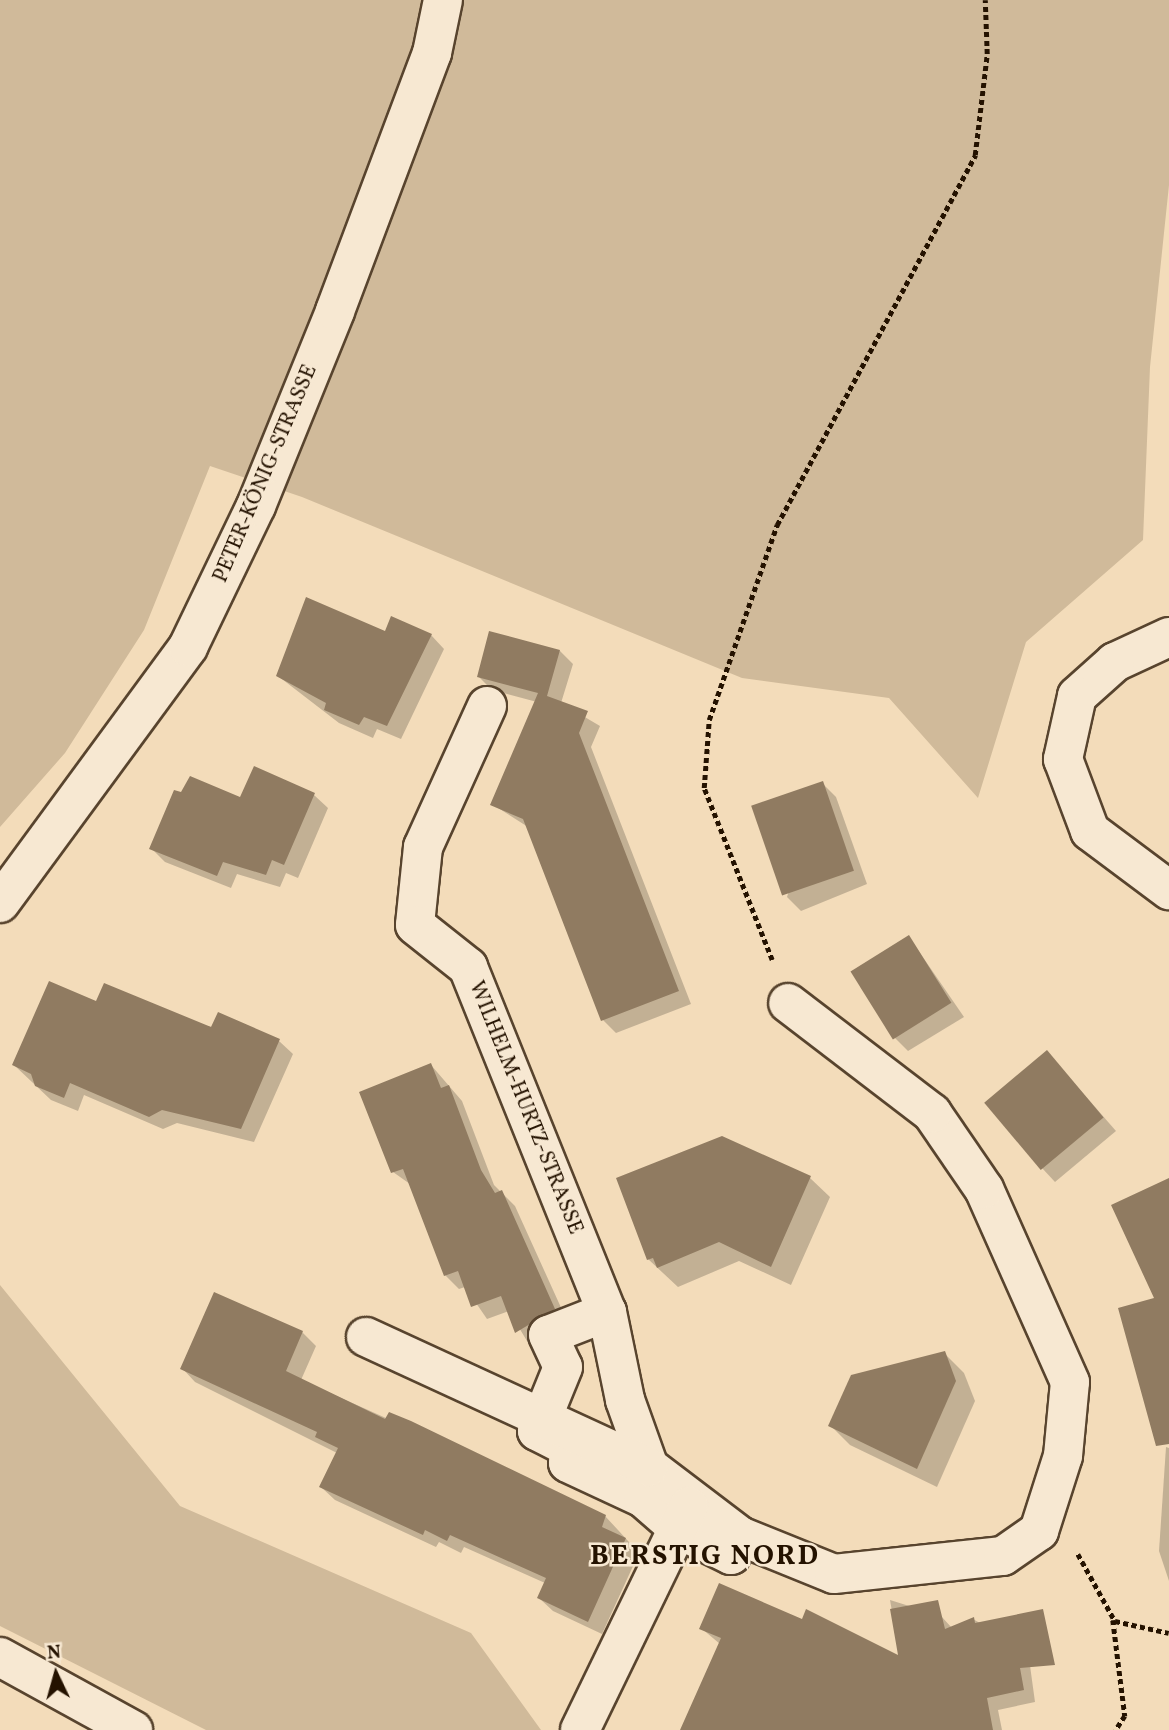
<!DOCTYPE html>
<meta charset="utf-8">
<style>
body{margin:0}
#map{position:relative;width:1169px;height:1730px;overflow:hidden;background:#f3dcba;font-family:Vollkorn,serif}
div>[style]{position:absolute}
.green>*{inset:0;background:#d0ba9a}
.shadow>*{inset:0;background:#0003}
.building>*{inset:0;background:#907b61;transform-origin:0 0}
.path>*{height:4.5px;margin-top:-2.25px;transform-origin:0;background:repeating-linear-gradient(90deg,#241200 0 5px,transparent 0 8.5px)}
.roads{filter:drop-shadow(2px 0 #58442e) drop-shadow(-2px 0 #58442e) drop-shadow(0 2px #58442e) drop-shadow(0 -2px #58442e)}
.street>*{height:38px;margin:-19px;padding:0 19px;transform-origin:19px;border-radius:19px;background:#f7e8d2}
span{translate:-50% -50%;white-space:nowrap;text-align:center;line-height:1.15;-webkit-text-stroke:5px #f7e8d2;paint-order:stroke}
.street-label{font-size:21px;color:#241200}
.district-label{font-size:28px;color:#241200;font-weight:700;letter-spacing:2px}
.north{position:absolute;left:21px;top:1639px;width:70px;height:70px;-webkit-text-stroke:5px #f7e8d2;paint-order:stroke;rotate:355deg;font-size:19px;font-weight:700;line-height:28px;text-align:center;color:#241200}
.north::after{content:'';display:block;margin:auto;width:24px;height:32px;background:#241200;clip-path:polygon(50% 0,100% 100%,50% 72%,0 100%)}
</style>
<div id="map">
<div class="green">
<i style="clip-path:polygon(0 0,1169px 0,1169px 185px,1150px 367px,1143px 540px,1026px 642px,978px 798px,889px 698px,742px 678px,302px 497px,210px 466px,144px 630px,65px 753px,0 827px)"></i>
<i style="clip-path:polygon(0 1285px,180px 1506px,471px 1633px,541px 1730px,206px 1730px,0 1626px)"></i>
</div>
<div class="shadow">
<i style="clip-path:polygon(386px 633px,431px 635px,444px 649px,401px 739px,377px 729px,373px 738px,339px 723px,278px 676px)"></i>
<i style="clip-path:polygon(560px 651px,573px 664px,561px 703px,600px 726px,591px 747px,691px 1004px,616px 1033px,603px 1020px,528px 827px,492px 804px,537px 702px,492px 690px,479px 677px)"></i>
<i style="clip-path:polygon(822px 783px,836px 797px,867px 884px,801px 911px,787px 897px)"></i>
<i style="clip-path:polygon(314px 795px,328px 808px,298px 878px,286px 873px,280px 887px,237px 874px,231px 888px,165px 862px,151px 848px,241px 799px)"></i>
<i style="clip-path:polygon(909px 937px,964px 1017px,908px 1051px,894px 1037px)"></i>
<i style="clip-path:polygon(97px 1003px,279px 1041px,293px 1054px,254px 1142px,177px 1123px,163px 1129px,84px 1095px,78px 1111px,51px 1100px,14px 1065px)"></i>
<i style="clip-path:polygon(1047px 1052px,1116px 1131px,1055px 1182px,1042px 1168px)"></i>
<i style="clip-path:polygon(431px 1065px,462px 1101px,494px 1185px,515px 1206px,568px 1323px,530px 1346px,509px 1311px,487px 1319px,465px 1287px,459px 1289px,445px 1275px,410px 1184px,393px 1172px)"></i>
<i style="clip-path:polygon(722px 1138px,810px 1178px,830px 1197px,791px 1285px,739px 1261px,678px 1287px,648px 1259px)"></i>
<i style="clip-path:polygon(302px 1332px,316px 1346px,301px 1380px,605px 1516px,618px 1530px,639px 1553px,602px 1634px,553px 1611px,539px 1598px,545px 1583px,464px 1547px,461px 1553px,439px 1542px,436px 1547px,335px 1500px,321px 1487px,337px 1453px,195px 1382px,182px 1368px)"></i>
<i style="clip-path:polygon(944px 1353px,964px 1373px,975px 1401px,937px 1487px,850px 1445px,830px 1425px)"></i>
<i style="clip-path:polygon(1166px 1447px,1169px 1448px,1169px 1581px,1159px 1551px)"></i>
<i style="clip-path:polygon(890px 1600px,941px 1616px,952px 1628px,973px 1619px,1028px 1651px,1035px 1702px,998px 1710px,1002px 1730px,696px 1730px,720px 1644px,701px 1628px,803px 1621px,900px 1658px)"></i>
</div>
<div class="building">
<i style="clip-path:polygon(306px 597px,385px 631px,391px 616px,432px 634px,387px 726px,364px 717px,359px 725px,324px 710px,326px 703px,276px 676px)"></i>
<i style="clip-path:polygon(489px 631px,560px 650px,547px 696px,588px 711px,579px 733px,679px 991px,601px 1021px,523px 819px,490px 805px,538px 693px,477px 677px)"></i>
<i style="clip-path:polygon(254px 766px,315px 793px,284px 865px,272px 860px,266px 875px,223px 862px,217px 876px,149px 849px,174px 790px,181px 792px,190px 776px,240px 797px)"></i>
<i style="left:823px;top:781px;width:95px;height:76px;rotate:71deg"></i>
<i style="left:909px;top:935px;width:80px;height:69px;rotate:58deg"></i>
<i style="clip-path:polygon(49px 981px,96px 1001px,104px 983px,211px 1027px,218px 1012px,280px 1039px,241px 1129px,162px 1110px,149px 1117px,70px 1083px,64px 1098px,35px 1086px,31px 1074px,12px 1065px)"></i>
<i style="left:1047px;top:1050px;width:88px;height:82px;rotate:50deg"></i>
<i style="clip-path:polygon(431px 1063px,441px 1088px,449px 1085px,481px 1170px,495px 1193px,502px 1190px,555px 1309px,515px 1333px,501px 1296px,471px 1307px,458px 1271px,444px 1276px,403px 1169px,391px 1173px,359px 1092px)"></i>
<i style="clip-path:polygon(722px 1136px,811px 1176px,771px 1267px,719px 1242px,657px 1268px,653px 1258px,647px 1260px,616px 1178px)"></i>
<i style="clip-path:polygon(1169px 1178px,1169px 1444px,1156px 1446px,1118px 1308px,1154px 1298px,1111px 1205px)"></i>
<i style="clip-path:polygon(214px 1292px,303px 1331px,286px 1371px,385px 1419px,389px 1412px,411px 1421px,606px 1515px,602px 1527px,626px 1538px,588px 1622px,537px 1598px,546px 1578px,450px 1535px,447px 1541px,425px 1530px,423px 1535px,319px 1487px,338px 1448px,315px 1437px,317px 1432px,180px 1369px)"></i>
<i style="clip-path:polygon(945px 1351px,956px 1381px,917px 1469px,828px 1426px,851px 1375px)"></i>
<i style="clip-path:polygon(719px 1583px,802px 1619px,806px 1609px,898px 1655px,890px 1609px,938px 1600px,945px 1629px,974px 1617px,975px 1623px,1043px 1609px,1055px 1665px,1020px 1668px,1024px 1690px,987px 1698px,993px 1730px,680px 1730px,721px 1638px,699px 1629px)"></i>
</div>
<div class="path">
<i style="left:772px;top:960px;width:185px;rotate:-111.6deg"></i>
<i style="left:704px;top:788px;width:68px;rotate:-85.8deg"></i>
<i style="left:709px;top:720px;width:207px;rotate:-70.8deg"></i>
<i style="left:777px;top:525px;width:420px;rotate:-61.8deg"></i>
<i style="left:975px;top:155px;width:102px;rotate:-83.2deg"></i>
<i style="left:987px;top:54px;width:54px;rotate:-92.1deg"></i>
<i style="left:1078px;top:1554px;width:77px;rotate:61.1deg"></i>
<i style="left:1115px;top:1621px;width:55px;rotate:12.5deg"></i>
<i style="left:1113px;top:1620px;width:97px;rotate:82.9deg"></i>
<i style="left:1125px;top:1716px;width:17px;rotate:123deg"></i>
</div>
<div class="roads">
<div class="street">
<i style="left:1169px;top:637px;width:60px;rotate:155.2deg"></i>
<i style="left:1115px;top:662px;width:51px;rotate:138.2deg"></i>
<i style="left:1077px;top:696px;width:65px;rotate:102.5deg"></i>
<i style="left:1063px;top:759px;width:77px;rotate:69.4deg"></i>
<i style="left:1090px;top:831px;width:99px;rotate:36.8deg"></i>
<i style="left:487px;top:706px;width:155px;rotate:114.4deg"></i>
<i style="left:423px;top:847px;width:78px;rotate:95.9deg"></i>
<i style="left:415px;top:925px;width:68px;rotate:38.4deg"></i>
<i style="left:468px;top:967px;width:372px;rotate:68.1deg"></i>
<i style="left:607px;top:1312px;width:63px;rotate:158.7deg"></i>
<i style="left:548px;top:1335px;width:35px;rotate:65deg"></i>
<i style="left:563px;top:1367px;width:69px;rotate:112.1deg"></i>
<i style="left:537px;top:1431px;width:38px;rotate:27deg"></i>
<i style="left:571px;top:1448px;width:15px;rotate:101deg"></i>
<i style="left:568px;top:1463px;width:83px;rotate:25deg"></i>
<i style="left:643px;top:1498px;width:49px;rotate:40.9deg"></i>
<i style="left:680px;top:1530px;width:57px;rotate:26.1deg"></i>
<i style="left:731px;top:1555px;width:21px;rotate:-65deg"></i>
<i style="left:740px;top:1536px;width:101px;rotate:22deg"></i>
<i style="left:834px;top:1574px;width:170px;rotate:-6.1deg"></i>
<i style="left:1003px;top:1556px;width:44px;rotate:-34.8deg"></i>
<i style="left:1039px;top:1531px;width:79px;rotate:-72.3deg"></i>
<i style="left:1063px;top:1456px;width:74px;rotate:-84.6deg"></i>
<i style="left:1070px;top:1382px;width:211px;rotate:-114deg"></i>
<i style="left:984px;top:1189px;width:92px;rotate:-124.4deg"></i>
<i style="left:932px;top:1113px;width:181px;rotate:-142.6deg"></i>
<i style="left:0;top:903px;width:318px;rotate:-53.7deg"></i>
<i style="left:188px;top:647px;width:157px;rotate:-64.3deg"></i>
<i style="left:256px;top:506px;width:210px;rotate:-67.9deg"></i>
<i style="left:335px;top:311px;width:276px;rotate:-69.4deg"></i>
<i style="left:432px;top:53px;width:54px;rotate:-78.3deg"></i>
<i style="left:607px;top:1312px;width:90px;rotate:78.4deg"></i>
<i style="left:625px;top:1400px;width:71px;rotate:70.3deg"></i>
<i style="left:649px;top:1467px;width:114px;rotate:37.2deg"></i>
<i style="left:366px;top:1337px;width:311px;rotate:24.7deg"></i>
<i style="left:0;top:1657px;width:152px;rotate:28.8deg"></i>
<i style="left:580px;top:1730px;width:249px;rotate:-64.1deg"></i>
</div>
</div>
<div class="street-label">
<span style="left:266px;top:474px;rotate:-67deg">PETER-KÖNIG-STRASSE</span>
<span style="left:525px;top:1108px;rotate:68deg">WILHELM-HURTZ-STRASSE</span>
</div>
<div class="district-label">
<span style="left:705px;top:1557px">BERSTIG NORD</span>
</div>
<div class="north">N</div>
</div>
